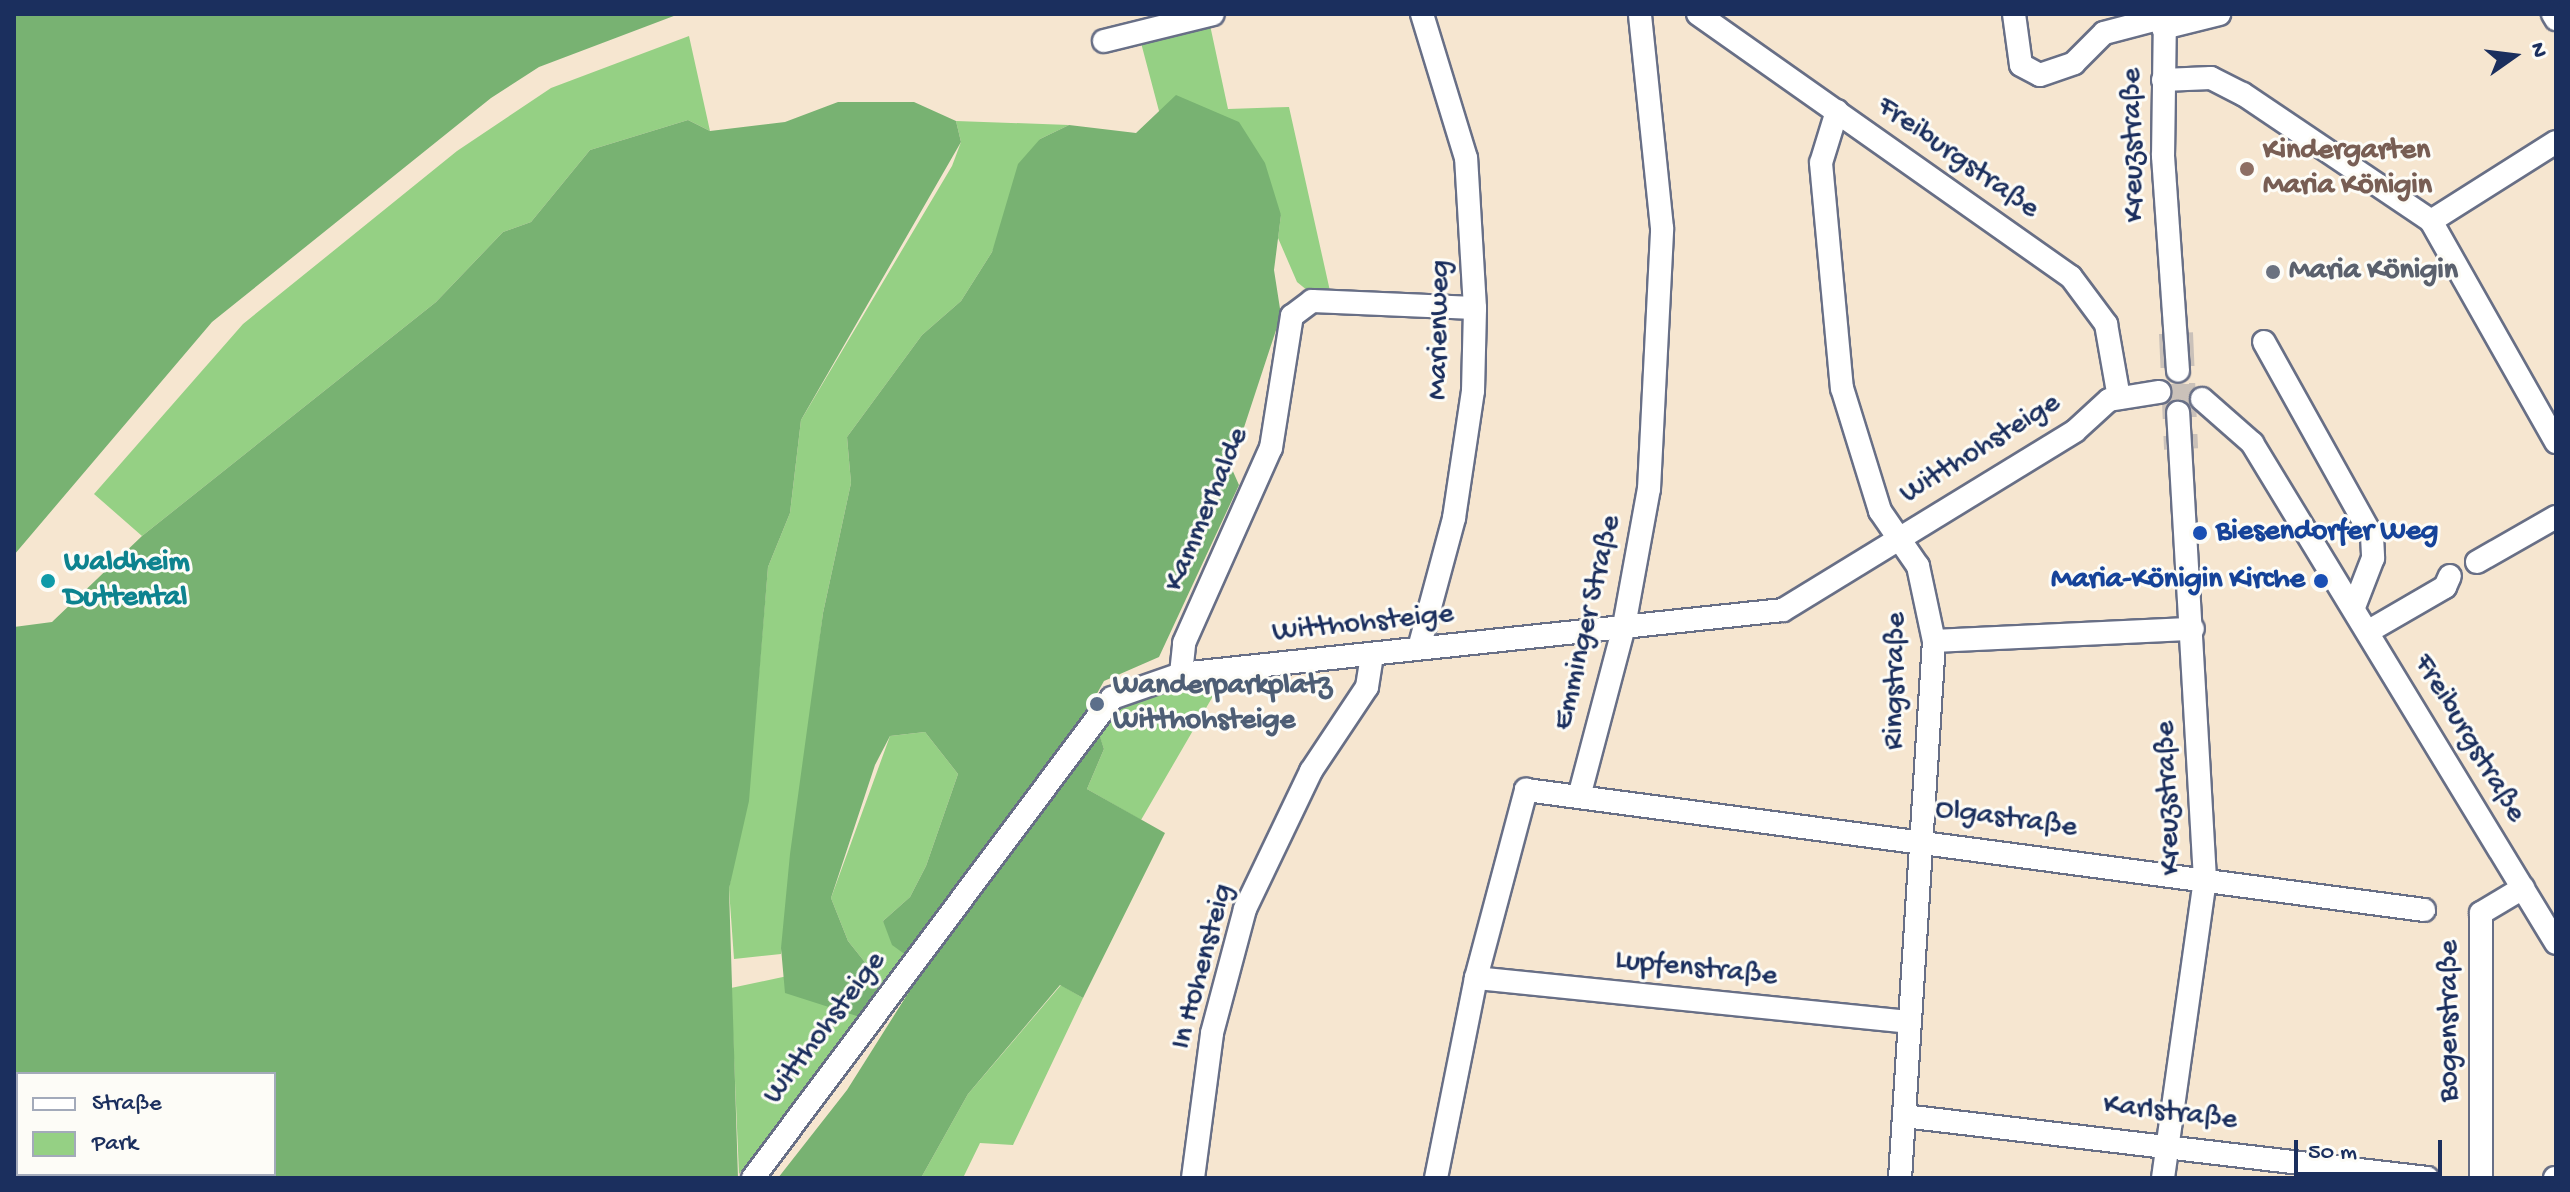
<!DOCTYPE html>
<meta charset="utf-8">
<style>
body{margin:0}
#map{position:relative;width:2570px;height:1192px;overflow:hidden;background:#f6e6d0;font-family:"Gochi Hand",sans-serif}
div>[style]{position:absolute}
.green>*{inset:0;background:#95d084}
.forest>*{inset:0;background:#78b272}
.primary-tunnel>*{height:34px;margin-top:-17px;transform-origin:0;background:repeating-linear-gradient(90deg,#cac1b9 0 34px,transparent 0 51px)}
.roads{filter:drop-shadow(2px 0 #686f86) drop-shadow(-2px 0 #686f86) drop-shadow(0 2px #686f86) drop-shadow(0 -2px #686f86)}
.minor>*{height:22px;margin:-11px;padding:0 11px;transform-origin:11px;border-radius:11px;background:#fff}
.dots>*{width:22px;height:22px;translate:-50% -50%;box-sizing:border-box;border:4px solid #fdfcf7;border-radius:50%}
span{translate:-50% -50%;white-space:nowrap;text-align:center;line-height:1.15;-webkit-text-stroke:6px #fdfcf7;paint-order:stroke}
.street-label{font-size:30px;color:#1b2f5e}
.education-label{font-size:30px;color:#785e54;font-weight:700}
.left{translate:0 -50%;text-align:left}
.worship-label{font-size:30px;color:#5b616d;font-weight:700}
.transit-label{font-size:30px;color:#164399;font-weight:700}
.right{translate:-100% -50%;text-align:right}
.culture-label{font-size:30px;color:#0d838f;font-weight:700}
.service-label{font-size:30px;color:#4e5e75;font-weight:700}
.frame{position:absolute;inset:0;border:16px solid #1b2f5e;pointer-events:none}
.legend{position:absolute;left:16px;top:1072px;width:260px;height:104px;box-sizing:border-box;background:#fdfcf7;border:2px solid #a3aaba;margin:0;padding:10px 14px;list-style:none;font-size:24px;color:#1b2f5e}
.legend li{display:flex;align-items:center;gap:16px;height:40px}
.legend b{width:40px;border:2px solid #a3aaba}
.north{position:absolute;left:2474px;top:16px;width:80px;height:80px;-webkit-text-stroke:6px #fdfcf7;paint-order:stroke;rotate:76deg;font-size:22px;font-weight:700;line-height:32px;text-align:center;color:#1b2f5e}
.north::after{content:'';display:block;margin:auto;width:28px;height:36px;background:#1b2f5e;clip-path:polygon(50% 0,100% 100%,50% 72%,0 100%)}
.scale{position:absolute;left:2294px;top:1140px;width:148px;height:36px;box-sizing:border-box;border:4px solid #1b2f5e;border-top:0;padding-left:10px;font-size:24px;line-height:28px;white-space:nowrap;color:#1b2f5e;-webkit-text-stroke:6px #fdfcf7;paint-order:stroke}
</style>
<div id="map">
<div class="green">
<i style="clip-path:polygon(1210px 25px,1228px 109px,1289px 107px,1330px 291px,1313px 295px,1297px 282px,1278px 238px,1281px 215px,1197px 111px,1159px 111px,1140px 39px)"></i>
<i style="clip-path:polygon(689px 36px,710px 131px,688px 120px,590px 150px,531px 222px,503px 232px,436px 302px,142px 536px,94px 494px,243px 324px,457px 151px,551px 88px)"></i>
<i style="clip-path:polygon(956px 121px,1069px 125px,1040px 139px,992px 252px,961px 301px,922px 335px,847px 437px,851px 483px,823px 613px,781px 954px,734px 959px,729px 889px,752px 753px,768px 567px,790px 513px,801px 420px,952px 166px,961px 142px)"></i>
<i style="clip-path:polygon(1220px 684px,1141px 820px,1087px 789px,1104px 749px,1098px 732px,1124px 702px)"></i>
<i style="clip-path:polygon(925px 732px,958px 774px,926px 866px,910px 897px,883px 921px,908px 956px,884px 986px,848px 941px,831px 898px,890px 736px)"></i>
<i style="clip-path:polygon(806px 972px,863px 1018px,739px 1174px,731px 988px)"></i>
<i style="clip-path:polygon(1061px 985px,1083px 998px,1013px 1145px,980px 1143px,963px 1178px,921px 1178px,968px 1094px)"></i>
</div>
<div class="forest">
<i style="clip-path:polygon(14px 14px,679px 14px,539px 67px,491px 98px,212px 322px,14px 555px)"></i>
<i style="clip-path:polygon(1176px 95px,1239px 122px,1265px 163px,1281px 215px,1274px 270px,1281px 315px,1231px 467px,1239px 485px,1159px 657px,1104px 681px,1090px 706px,1104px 749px,1087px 789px,1165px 833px,1083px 998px,1060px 985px,968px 1094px,921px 1178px,778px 1178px,847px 1090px,924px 968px,892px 945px,883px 921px,910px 897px,926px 866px,958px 774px,925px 732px,890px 736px,875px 765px,831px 898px,848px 941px,884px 986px,863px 1018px,785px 993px,781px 948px,790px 854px,823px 613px,851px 483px,847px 437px,922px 335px,961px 301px,992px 252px,1018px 164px,1040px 139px,1069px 125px,1136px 133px)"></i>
<i style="clip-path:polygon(evenodd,838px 102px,914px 102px,956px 121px,961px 142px,801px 420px,790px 513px,768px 567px,749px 801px,729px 889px,738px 1178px,14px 1178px,14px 627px,52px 622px,142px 536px,436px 302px,503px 232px,531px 222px,590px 150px,688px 120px,710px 131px,785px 122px,838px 102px,18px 1074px,274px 1074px,274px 1174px,18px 1174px,18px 1074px)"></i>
</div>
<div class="primary-tunnel">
<i style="left:2176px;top:333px;width:116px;rotate:87.5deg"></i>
</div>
<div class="roads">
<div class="minor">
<i style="left:1698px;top:14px;width:456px;rotate:35.2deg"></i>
<i style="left:2071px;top:277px;width:59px;rotate:53.3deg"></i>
<i style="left:2106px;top:324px;width:75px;rotate:80deg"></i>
<i style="left:2014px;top:14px;width:51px;rotate:82.2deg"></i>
<i style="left:2021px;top:65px;width:21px;rotate:28deg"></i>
<i style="left:2040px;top:75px;width:36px;rotate:-19deg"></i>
<i style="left:2074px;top:63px;width:42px;rotate:-45deg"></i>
<i style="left:2104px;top:33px;width:63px;rotate:-14.7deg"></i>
<i style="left:2165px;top:14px;width:142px;rotate:90.8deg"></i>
<i style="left:2163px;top:156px;width:215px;rotate:86deg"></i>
<i style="left:2553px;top:14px;width:6px;rotate:59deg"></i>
<i style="left:2163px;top:28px;width:58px;rotate:-14deg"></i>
<i style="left:1104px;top:41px;width:112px;rotate:-13.9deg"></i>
<i style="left:2163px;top:80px;width:48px;rotate:-2.4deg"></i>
<i style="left:2211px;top:78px;width:36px;rotate:27deg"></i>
<i style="left:2243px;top:94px;width:227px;rotate:34deg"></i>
<i style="left:2431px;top:221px;width:254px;rotate:60.5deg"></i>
<i style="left:1837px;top:111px;width:54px;rotate:107.1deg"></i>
<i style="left:1821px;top:163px;width:226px;rotate:84.7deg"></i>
<i style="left:1842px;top:388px;width:129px;rotate:72.8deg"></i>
<i style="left:1880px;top:511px;width:67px;rotate:55.4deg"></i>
<i style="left:1918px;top:566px;width:77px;rotate:78deg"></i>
<i style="left:1934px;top:641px;width:538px;rotate:93.62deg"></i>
<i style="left:2431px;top:221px;width:148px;rotate:-32.3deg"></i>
<i style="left:2264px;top:342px;width:222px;rotate:60.9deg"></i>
<i style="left:2372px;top:536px;width:22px;rotate:87deg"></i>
<i style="left:2373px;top:558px;width:53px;rotate:111.2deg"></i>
<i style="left:2202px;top:399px;width:67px;rotate:41.3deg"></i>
<i style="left:2252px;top:443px;width:585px;rotate:58.7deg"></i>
<i style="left:2477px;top:562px;width:91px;rotate:-29.7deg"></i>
<i style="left:2369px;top:631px;width:88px;rotate:-30.1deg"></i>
<i style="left:2445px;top:587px;width:12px;rotate:-66deg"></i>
<i style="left:1934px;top:641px;width:259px;rotate:-2.7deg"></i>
<i style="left:1419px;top:648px;width:135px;rotate:-74.9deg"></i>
<i style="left:1454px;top:518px;width:128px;rotate:-81.5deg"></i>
<i style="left:1473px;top:391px;width:83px;rotate:-88.6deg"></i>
<i style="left:1475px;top:308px;width:150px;rotate:-93.4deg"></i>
<i style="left:1466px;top:158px;width:151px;rotate:-107deg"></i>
<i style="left:1181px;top:674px;width:31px;rotate:-84deg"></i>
<i style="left:1184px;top:643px;width:214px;rotate:-66deg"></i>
<i style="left:1271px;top:448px;width:134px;rotate:-81deg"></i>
<i style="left:1292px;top:316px;width:25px;rotate:-37deg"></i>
<i style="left:1312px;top:301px;width:163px;rotate:2.5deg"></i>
<i style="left:1580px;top:793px;width:173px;rotate:-75.2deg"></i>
<i style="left:1624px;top:626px;width:139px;rotate:-79.7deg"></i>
<i style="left:1649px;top:489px;width:261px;rotate:-87.1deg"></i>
<i style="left:1662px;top:228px;width:215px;rotate:-95.9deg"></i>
<i style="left:1476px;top:978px;width:436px;rotate:5.8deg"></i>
<i style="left:1904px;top:1116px;width:527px;rotate:6.76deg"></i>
<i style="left:753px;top:1178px;width:599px;rotate:-53.21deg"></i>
<i style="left:1112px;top:698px;width:73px;rotate:-19.2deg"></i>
<i style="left:1181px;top:674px;width:605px;rotate:-6.07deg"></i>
<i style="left:1783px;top:610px;width:342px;rotate:-31.5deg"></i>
<i style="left:2075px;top:431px;width:46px;rotate:-42.4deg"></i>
<i style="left:2109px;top:400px;width:51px;rotate:-9.1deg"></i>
<i style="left:1193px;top:1178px;width:146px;rotate:-82.5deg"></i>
<i style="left:1212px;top:1033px;width:128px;rotate:-75.1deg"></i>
<i style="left:1245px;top:909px;width:153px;rotate:-64.4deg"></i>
<i style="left:1311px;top:771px;width:101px;rotate:-56.3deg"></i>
<i style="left:1367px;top:687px;width:31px;rotate:-81deg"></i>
<i style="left:1436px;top:1178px;width:204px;rotate:-78.7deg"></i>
<i style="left:1476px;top:978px;width:195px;rotate:-75.1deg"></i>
<i style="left:1526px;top:790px;width:906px;rotate:7.61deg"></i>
<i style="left:2163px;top:1178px;width:302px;rotate:-82deg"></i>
<i style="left:2205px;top:879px;width:467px;rotate:-93.3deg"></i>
<i style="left:2481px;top:1178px;width:265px;rotate:-90deg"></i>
<i style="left:2481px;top:913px;width:49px;rotate:-30.8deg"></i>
<i style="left:2555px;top:1178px;width:1px"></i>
</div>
</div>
<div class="dots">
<i style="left:2247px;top:169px;background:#8d6e63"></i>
<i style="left:2273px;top:272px;background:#6b7280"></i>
<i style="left:2200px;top:533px;background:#1a4fb4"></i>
<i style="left:48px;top:581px;background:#0f9aa8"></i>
<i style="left:2321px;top:581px;background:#1a4fb4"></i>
<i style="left:1097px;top:704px;background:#5c6f8a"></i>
</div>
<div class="street-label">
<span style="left:2135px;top:145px;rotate:-91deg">Kreuzstraße</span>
<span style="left:1957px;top:159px;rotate:35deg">Freiburgstraße</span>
<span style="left:1441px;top:330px;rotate:-89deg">Marienweg</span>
<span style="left:1981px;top:450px;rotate:-32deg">Witthohsteige</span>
<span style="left:1208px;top:510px;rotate:-67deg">Kammerhalde</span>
<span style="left:1589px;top:623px;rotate:-77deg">Emminger Straße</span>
<span style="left:1363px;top:625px;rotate:-6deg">Witthohsteige</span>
<span style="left:1897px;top:681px;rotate:-89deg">Ringstraße</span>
<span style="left:2468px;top:739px;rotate:59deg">Freiburgstraße</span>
<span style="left:2170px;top:798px;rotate:-92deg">Kreuzstraße</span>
<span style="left:2006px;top:820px;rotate:8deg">Olgastraße</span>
<span style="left:1204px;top:967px;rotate:-75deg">In Hohensteig</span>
<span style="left:1696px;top:970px;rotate:6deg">Lupfenstraße</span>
<span style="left:2451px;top:1021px;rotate:-90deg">Bogenstraße</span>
<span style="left:826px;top:1029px;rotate:-53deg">Witthohsteige</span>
<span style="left:2170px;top:1114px;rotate:7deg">Karlstraße</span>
</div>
<div class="education-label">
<span class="left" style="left:2263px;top:169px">Kindergarten<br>Maria Königin</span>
</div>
<div class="worship-label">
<span class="left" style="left:2289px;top:272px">Maria Königin</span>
</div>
<div class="transit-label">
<span class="left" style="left:2216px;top:533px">Biesendorfer Weg</span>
<span class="right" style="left:2305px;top:581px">Maria-Königin Kirche</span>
</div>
<div class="culture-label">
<span class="left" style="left:64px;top:581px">Waldheim<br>Duttental</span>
</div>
<div class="service-label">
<span class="left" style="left:1113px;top:704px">Wanderparkplatz<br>Witthohsteige</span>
</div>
<div class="frame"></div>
<ul class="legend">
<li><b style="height:10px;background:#fff"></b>Straße</li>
<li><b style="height:22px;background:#95d084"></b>Park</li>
</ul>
<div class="north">N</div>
<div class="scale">50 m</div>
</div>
